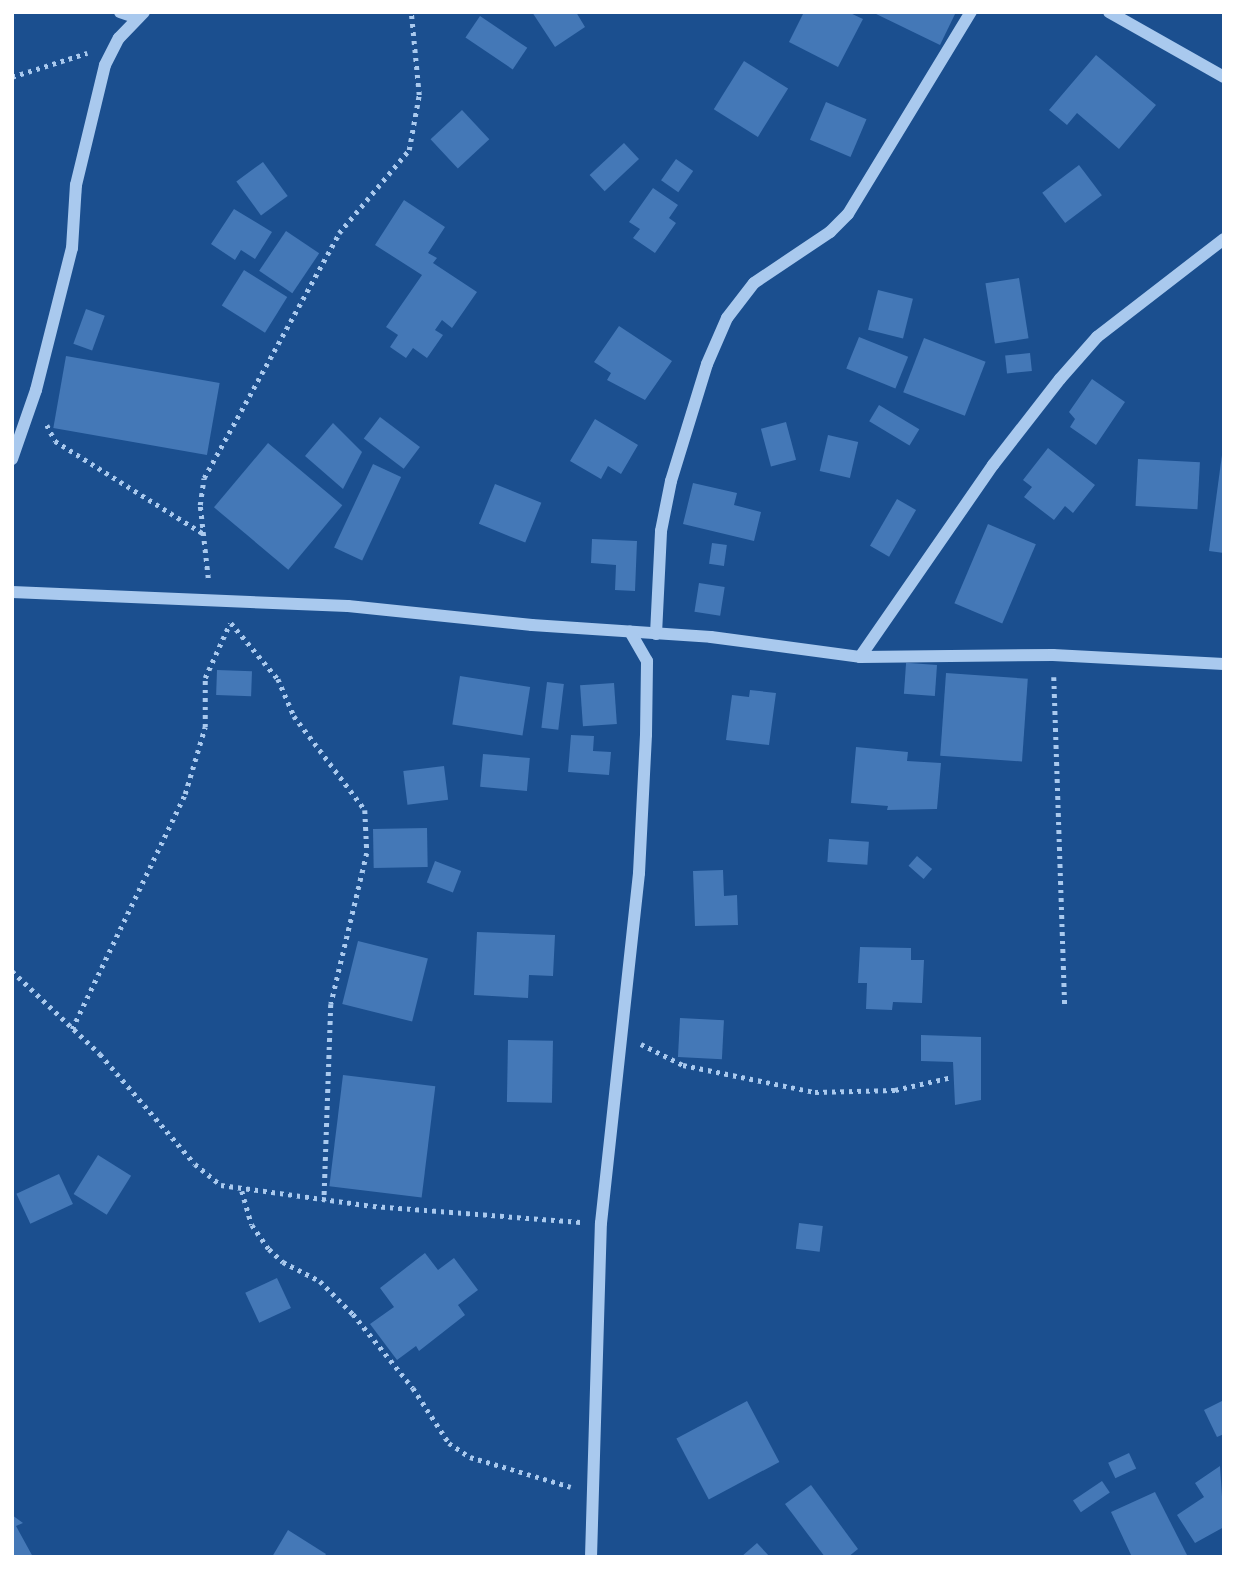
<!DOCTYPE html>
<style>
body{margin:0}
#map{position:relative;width:1236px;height:1569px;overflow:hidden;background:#1b4f8f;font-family:Figtree,sans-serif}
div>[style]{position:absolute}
.building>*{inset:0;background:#4478b7;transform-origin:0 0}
.path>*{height:4.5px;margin-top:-2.25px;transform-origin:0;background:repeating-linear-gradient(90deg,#a9c9ee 0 3.5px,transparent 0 8.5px)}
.minor>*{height:12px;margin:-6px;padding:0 6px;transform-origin:6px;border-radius:6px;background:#a9c9ee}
span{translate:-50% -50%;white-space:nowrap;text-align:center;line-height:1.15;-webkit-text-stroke:5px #1b4f8f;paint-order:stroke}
.frame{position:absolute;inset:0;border:14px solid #fff;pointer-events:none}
</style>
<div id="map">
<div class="building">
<i style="clip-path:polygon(532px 12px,576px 12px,585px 27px,555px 47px)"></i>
<i style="clip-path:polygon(804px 12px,848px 12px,863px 19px,838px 67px,789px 42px)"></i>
<i style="clip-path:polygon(872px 12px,956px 12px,940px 45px)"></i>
<i style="left:480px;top:16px;width:57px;height:26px;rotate:34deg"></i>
<i style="clip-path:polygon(1096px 55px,1156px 105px,1119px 149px,1077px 113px,1067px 125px,1049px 110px)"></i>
<i style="left:744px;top:61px;width:52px;height:57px;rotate:32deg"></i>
<i style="left:826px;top:102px;width:44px;height:41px;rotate:23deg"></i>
<i style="left:462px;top:110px;width:40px;height:43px;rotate:47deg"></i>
<i style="left:624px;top:143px;width:22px;height:47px;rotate:47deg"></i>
<i style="left:676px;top:159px;width:21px;height:26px;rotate:35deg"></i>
<i style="left:263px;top:162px;width:42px;height:33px;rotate:54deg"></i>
<i style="left:1079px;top:165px;width:38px;height:46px;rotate:53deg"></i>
<i style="clip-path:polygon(653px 188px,678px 205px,669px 218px,676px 223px,655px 253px,633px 238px,640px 229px,629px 222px)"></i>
<i style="clip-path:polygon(404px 200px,445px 227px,428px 253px,437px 258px,433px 263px,477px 292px,452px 328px,442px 320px,435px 330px,443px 335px,427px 358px,413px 348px,406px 358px,390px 347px,398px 335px,386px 327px,422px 275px,375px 245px)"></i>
<i style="clip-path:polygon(234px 209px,272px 232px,255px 259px,241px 250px,235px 260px,211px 244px)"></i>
<i style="left:286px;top:231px;width:40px;height:48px;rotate:34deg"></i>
<i style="left:244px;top:270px;width:51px;height:42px;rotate:32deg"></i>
<i style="left:1019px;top:278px;width:61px;height:34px;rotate:81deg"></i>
<i style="left:878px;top:290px;width:36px;height:41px;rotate:14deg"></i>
<i style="left:86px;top:309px;width:20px;height:37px;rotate:20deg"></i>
<i style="clip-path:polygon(619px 326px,672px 361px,645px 400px,607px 380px,611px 373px,594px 362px)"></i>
<i style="left:859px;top:337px;width:53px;height:34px;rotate:22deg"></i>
<i style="left:924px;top:338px;width:66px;height:58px;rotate:21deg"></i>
<i style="left:1030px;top:353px;width:18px;height:25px;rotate:84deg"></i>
<i style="left:66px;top:356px;width:156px;height:73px;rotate:10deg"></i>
<i style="clip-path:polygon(1092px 379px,1125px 402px,1096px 445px,1070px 427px,1075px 419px,1069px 412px)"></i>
<i style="left:879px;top:405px;width:47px;height:19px;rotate:31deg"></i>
<i style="left:380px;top:417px;width:50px;height:27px;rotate:37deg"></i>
<i style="clip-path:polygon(595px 419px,638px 445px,621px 474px,608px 466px,601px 479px,570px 461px)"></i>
<i style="left:786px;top:422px;width:39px;height:26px;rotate:75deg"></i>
<i style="clip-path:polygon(333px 423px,362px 452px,343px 489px,305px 456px)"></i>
<i style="left:828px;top:435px;width:31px;height:37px;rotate:13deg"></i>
<i style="left:268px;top:443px;width:97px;height:84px;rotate:40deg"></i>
<i style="clip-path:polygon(1048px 448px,1095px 485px,1073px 513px,1065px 506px,1054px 520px,1024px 497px,1032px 487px,1023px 480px)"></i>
<i style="clip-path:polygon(1222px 455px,1224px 455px,1224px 553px,1209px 551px)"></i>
<i style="left:1138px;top:459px;width:62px;height:47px;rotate:3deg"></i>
<i style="left:373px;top:464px;width:31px;height:92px;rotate:25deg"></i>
<i style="clip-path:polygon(693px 483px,737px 493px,734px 505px,761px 512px,754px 541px,683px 524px)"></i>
<i style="left:495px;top:484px;width:50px;height:43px;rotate:22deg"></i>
<i style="left:897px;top:499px;width:22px;height:54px;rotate:30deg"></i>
<i style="left:988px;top:524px;width:52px;height:86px;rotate:23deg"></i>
<i style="clip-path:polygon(592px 539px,637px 541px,635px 591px,615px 590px,616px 565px,591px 563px)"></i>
<i style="left:712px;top:543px;width:15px;height:21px;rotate:8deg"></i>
<i style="left:699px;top:583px;width:26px;height:29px;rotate:9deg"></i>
<i style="left:937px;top:665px;width:31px;height:31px;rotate:94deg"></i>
<i style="left:217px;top:670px;width:35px;height:25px;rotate:2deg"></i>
<i style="left:946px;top:673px;width:82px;height:83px;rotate:4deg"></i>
<i style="left:460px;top:676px;width:71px;height:49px;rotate:9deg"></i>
<i style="left:547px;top:682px;width:17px;height:46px;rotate:7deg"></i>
<i style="left:614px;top:683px;width:41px;height:34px;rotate:86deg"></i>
<i style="clip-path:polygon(750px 690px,776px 693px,769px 745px,726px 740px,732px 695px,749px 697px)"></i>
<i style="clip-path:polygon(571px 735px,594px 736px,593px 751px,611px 752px,609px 775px,568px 772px)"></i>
<i style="clip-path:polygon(856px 747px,908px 752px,907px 761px,941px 763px,937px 809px,887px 810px,888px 806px,851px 803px)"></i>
<i style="left:483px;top:754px;width:47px;height:33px;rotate:5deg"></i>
<i style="left:444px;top:766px;width:34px;height:41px;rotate:83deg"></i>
<i style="left:427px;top:828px;width:39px;height:54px;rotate:89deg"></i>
<i style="left:829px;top:839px;width:40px;height:23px;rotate:4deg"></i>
<i style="left:917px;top:856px;width:20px;height:13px;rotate:41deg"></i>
<i style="left:435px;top:861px;width:28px;height:23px;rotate:21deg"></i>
<i style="clip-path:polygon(723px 870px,724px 896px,737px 895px,738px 925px,695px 926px,693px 871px)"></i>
<i style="clip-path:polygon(477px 932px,555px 935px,553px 976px,529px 975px,528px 998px,474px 995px)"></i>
<i style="left:358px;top:941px;width:72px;height:65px;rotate:14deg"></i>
<i style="clip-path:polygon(860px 947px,911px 948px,911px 960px,924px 960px,922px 1003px,893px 1002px,892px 1010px,866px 1009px,867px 983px,858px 983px)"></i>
<i style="left:680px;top:1018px;width:44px;height:39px;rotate:3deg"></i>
<i style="clip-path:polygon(921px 1035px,981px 1037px,981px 1100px,955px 1105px,953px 1062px,921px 1061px)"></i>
<i style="left:508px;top:1040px;width:45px;height:62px;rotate:1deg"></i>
<i style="left:343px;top:1075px;width:93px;height:112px;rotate:7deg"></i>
<i style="left:98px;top:1155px;width:39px;height:46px;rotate:32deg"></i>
<i style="left:59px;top:1174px;width:33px;height:47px;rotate:65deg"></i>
<i style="left:799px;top:1223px;width:24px;height:26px;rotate:7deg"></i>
<i style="clip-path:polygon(425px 1253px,438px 1270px,454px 1258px,478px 1290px,458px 1305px,465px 1315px,419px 1351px,416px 1346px,397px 1360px,370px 1324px,394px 1307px,380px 1288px)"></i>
<i style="left:277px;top:1278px;width:33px;height:35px;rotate:65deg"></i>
<i style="clip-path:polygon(1224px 1400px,1224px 1434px,1217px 1437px,1204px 1410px)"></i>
<i style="left:747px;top:1401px;width:69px;height:80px;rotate:62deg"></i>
<i style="left:1129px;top:1453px;width:17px;height:23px;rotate:65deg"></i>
<i style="clip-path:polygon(1220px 1466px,1224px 1527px,1195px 1543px,1177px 1515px,1204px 1497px,1195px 1483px)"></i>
<i style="left:1102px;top:1481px;width:14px;height:35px;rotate:56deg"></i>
<i style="clip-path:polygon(811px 1485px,858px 1549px,848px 1557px,825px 1557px,785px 1504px)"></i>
<i style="clip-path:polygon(1155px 1492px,1188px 1557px,1132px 1557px,1111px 1512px)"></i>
<i style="clip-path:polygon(12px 1515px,23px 1523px,16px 1526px,33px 1557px,12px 1557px)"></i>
<i style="clip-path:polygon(288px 1530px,326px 1554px,324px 1557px,272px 1557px)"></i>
<i style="clip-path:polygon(757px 1543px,770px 1557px,741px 1557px)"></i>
</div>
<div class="path">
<i style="left:12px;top:77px;width:79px;rotate:-17.7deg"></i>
<i style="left:47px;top:425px;width:18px;rotate:63deg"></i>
<i style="left:55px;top:441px;width:176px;rotate:32deg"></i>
<i style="left:208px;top:578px;width:73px;rotate:-96.3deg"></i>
<i style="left:200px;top:505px;width:27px;rotate:-82deg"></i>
<i style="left:204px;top:478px;width:280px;rotate:-61.1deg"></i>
<i style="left:339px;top:233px;width:109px;rotate:-49.9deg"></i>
<i style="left:409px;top:150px;width:56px;rotate:-79.7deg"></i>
<i style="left:419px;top:95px;width:83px;rotate:-95.5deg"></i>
<i style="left:231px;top:623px;width:73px;rotate:50deg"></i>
<i style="left:278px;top:679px;width:40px;rotate:66.6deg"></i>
<i style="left:294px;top:716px;width:118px;rotate:52.9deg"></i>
<i style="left:365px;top:810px;width:43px;rotate:87.3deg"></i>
<i style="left:367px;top:853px;width:155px;rotate:103.4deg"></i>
<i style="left:331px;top:1004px;width:197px;rotate:92deg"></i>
<i style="left:1054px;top:677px;width:328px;rotate:88.1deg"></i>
<i style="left:12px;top:971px;width:121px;rotate:43.3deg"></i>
<i style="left:100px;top:1054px;width:145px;rotate:49.2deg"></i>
<i style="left:195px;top:1164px;width:33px;rotate:39deg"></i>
<i style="left:221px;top:1185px;width:153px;rotate:7.9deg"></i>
<i style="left:373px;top:1206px;width:208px;rotate:4.4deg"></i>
<i style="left:72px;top:1029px;width:261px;rotate:-64.3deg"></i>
<i style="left:185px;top:794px;width:70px;rotate:-73.4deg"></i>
<i style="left:205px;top:727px;width:49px;rotate:-90deg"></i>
<i style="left:205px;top:678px;width:60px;rotate:-65.6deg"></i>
<i style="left:641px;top:1044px;width:47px;rotate:26.6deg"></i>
<i style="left:683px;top:1065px;width:135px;rotate:11.6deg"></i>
<i style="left:815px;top:1092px;width:80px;rotate:-1.4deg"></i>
<i style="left:895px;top:1090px;width:58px;rotate:-12.8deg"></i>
<i style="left:242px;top:1191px;width:35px;rotate:74deg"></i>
<i style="left:252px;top:1225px;width:29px;rotate:55deg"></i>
<i style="left:269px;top:1249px;width:19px;rotate:43deg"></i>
<i style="left:283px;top:1262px;width:42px;rotate:27.2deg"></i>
<i style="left:320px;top:1281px;width:47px;rotate:45deg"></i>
<i style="left:353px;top:1314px;width:95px;rotate:51deg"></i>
<i style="left:413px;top:1388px;width:66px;rotate:56.8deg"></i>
<i style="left:449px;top:1443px;width:25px;rotate:34deg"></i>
<i style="left:470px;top:1457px;width:105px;rotate:16.5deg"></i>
</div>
<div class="minor">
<i style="left:120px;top:12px;width:18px;rotate:19deg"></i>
<i style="left:1109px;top:12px;width:132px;rotate:29.5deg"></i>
<i style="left:12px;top:459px;width:73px;rotate:-70.8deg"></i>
<i style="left:36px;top:390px;width:146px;rotate:-75.8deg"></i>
<i style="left:72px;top:248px;width:63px;rotate:-86.4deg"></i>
<i style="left:76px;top:185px;width:123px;rotate:-76.4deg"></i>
<i style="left:105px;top:65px;width:30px;rotate:-63deg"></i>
<i style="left:119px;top:38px;width:36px;rotate:-46deg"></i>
<i style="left:12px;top:592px;width:336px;rotate:2.4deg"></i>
<i style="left:348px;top:606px;width:185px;rotate:5.9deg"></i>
<i style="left:532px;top:625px;width:179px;rotate:3.8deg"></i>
<i style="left:711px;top:637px;width:150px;rotate:7.6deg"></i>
<i style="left:860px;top:657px;width:193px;rotate:-0.6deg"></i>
<i style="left:1053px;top:655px;width:171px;rotate:3deg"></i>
<i style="left:656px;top:634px;width:103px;rotate:-87.2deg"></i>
<i style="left:661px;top:531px;width:51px;rotate:-78.7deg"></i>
<i style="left:671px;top:481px;width:122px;rotate:-72.9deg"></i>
<i style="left:707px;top:364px;width:50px;rotate:-66.5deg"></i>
<i style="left:727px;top:318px;width:44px;rotate:-52.4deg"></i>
<i style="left:754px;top:283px;width:92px;rotate:-33.9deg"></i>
<i style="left:830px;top:232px;width:25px;rotate:-45deg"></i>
<i style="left:848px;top:214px;width:237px;rotate:-58.7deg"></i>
<i style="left:860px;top:657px;width:234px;rotate:-55.3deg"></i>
<i style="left:993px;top:465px;width:109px;rotate:-52.1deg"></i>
<i style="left:1060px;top:379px;width:56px;rotate:-48.6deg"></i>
<i style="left:1097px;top:337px;width:160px;rotate:-37.7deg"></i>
<i style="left:591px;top:1557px;width:334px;rotate:-88.3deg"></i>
<i style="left:601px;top:1223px;width:352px;rotate:-83.8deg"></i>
<i style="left:639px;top:873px;width:138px;rotate:-87.1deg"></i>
<i style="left:646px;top:735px;width:74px;rotate:-89.2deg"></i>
<i style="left:647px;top:661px;width:34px;rotate:-120deg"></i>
</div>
<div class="frame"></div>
</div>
